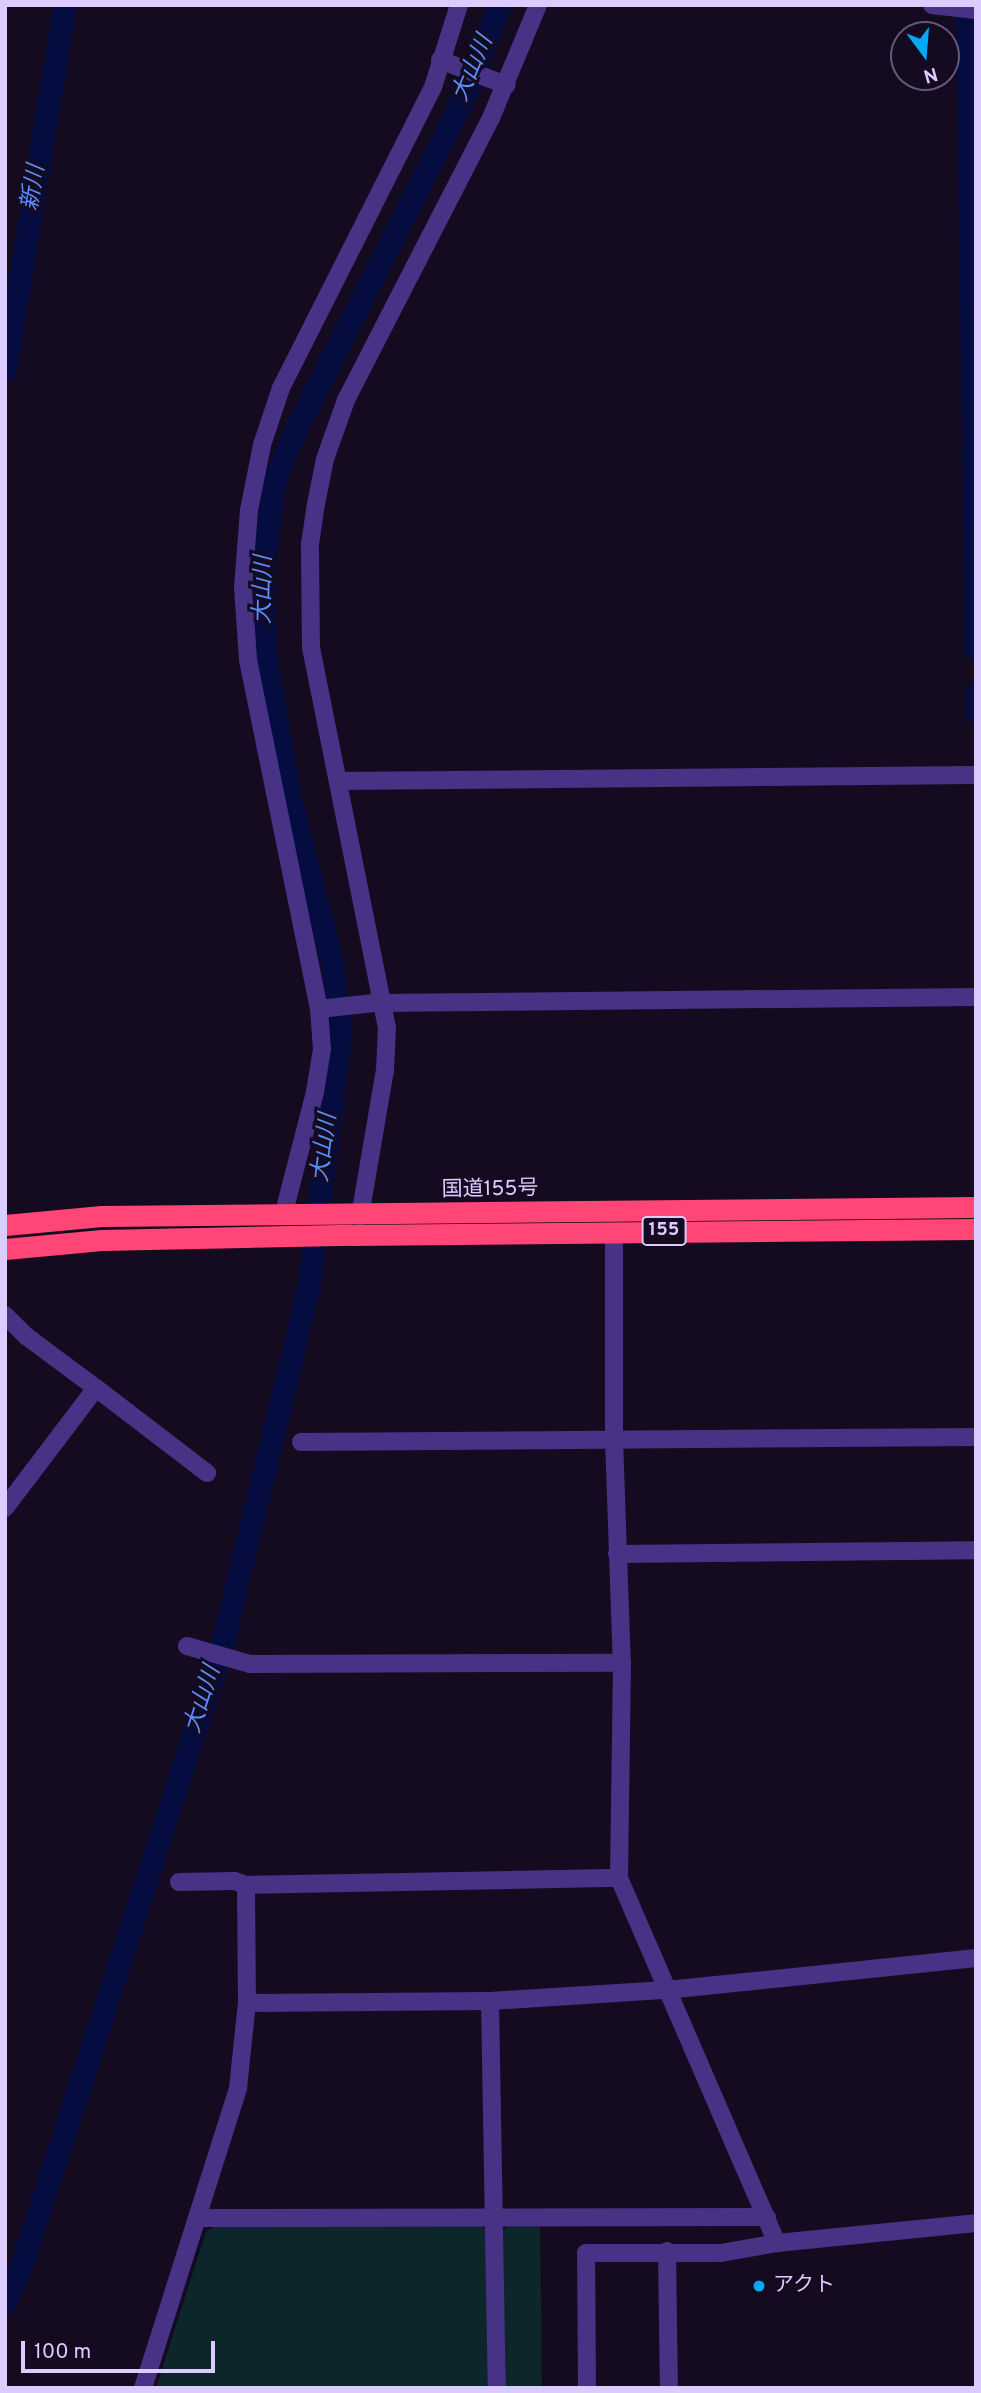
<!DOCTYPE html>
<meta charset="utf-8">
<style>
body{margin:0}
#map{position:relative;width:981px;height:2393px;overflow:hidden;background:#140b21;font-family:Overpass,"Noto Sans JP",sans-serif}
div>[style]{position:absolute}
.green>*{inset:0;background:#0d262c}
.river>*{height:23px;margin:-11.5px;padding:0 11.5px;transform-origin:11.5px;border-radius:11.5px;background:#050d40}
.minor>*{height:18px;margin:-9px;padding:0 9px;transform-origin:9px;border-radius:9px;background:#473285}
.highway>*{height:21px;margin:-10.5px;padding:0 10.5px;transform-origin:10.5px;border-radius:10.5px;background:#ff4676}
.dots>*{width:19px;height:19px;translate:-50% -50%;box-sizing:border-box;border:4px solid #140b21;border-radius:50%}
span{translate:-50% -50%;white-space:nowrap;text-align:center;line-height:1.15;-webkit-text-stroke:6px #140b21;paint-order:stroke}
.shield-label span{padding:2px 5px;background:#140b21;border:2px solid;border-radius:5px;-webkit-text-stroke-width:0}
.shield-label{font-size:19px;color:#dccbff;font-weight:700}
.street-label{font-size:21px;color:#dccbff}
.poi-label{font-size:21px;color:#dccbff}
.left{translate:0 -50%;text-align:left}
.water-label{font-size:23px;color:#598eff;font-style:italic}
.frame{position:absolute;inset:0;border:7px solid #dccbff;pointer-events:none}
.north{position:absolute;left:890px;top:21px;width:70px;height:70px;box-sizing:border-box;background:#140b21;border:2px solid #64587a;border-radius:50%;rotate:164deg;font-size:19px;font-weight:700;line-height:28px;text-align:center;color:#dccbff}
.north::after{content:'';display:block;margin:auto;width:24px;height:32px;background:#00a8f6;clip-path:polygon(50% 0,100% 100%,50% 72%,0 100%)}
.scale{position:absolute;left:21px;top:2341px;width:194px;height:32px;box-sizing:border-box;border:4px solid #dccbff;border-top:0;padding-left:9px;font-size:21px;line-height:24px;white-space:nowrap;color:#dccbff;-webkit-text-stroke:5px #140b21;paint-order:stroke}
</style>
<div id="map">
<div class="green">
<i style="clip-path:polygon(479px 2224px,487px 2231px,489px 2388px,156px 2388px,206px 2232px,214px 2227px)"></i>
<i style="clip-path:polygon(509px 2224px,540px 2224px,542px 2388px,505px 2388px,503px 2231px)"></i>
</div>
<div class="river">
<i style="left:967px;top:14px;width:634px;rotate:89.19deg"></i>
<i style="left:5px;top:370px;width:370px;rotate:-80.7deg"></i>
<i style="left:976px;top:694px;width:17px;rotate:90deg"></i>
<i style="left:5px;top:2304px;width:48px;rotate:-67.8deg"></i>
<i style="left:23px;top:2260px;width:642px;rotate:-72.04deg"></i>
<i style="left:221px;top:1649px;width:375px;rotate:-76.4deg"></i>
<i style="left:309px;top:1284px;width:252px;rotate:-82.9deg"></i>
<i style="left:340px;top:1034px;width:72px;rotate:-96.3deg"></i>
<i style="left:332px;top:962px;width:168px;rotate:-104.4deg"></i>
<i style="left:290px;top:799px;width:145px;rotate:-99.9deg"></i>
<i style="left:265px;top:656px;width:89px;rotate:-91.3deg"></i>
<i style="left:263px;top:567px;width:85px;rotate:-82.5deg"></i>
<i style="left:274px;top:483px;width:47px;rotate:-68.9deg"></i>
<i style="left:291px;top:439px;width:398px;rotate:-63.2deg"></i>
<i style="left:470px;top:84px;width:84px;rotate:-69.8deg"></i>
</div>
<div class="minor">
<i style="left:932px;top:5px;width:44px;rotate:6.5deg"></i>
<i style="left:440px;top:60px;width:71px;rotate:20.7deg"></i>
<i style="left:338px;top:781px;width:638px;rotate:-0.54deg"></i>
<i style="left:319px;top:1009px;width:55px;rotate:-6.2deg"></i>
<i style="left:374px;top:1003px;width:602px;rotate:-0.57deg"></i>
<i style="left:283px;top:1216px;width:128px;rotate:-75.5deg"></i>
<i style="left:315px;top:1092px;width:44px;rotate:-80.8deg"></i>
<i style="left:322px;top:1049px;width:40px;rotate:-94.3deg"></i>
<i style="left:319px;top:1009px;width:357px;rotate:-101.5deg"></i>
<i style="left:248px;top:659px;width:71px;rotate:-94deg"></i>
<i style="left:243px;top:588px;width:78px;rotate:-85.6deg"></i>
<i style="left:249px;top:510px;width:66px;rotate:-78.7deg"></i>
<i style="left:262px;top:445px;width:60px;rotate:-71.6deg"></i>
<i style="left:281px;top:388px;width:337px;rotate:-63.2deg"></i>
<i style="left:433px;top:87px;width:86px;rotate:-72.4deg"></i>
<i style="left:360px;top:1216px;width:148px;rotate:-80.3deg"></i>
<i style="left:385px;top:1070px;width:42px;rotate:-87.3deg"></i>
<i style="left:387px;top:1028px;width:388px;rotate:-101.3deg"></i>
<i style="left:311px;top:648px;width:104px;rotate:-90.6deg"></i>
<i style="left:310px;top:544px;width:40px;rotate:-81.5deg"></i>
<i style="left:316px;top:504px;width:46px;rotate:-78.7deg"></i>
<i style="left:325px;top:459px;width:63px;rotate:-70.4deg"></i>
<i style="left:346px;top:400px;width:317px;rotate:-62.8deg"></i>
<i style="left:491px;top:118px;width:122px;rotate:-67.4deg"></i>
<i style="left:614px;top:1232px;width:207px;rotate:90deg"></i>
<i style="left:614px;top:1439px;width:224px;rotate:88deg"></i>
<i style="left:622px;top:1663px;width:215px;rotate:90.8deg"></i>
<i style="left:619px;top:1878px;width:398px;rotate:66.6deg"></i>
<i style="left:5px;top:1315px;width:30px;rotate:45deg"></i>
<i style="left:26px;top:1336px;width:87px;rotate:36.6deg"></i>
<i style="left:96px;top:1388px;width:151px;rotate:127.2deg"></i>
<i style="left:96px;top:1388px;width:140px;rotate:37.4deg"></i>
<i style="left:301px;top:1442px;width:675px;rotate:-0.42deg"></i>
<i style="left:617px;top:1554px;width:359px;rotate:-0.6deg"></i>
<i style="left:187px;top:1646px;width:66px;rotate:15.9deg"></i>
<i style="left:250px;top:1664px;width:372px;rotate:-0.2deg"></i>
<i style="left:179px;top:1882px;width:56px;rotate:-1deg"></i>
<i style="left:235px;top:1881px;width:12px;rotate:20deg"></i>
<i style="left:246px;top:1885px;width:373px;rotate:-1.1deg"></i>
<i style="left:490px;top:2001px;width:387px;rotate:89deg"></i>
<i style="left:247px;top:2003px;width:243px;rotate:-0.5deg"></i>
<i style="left:490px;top:2001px;width:177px;rotate:-3.6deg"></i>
<i style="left:667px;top:1990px;width:311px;rotate:-5.9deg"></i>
<i style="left:198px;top:2218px;width:569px;rotate:-0.1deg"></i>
<i style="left:667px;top:2251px;width:137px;rotate:89.2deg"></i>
<i style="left:143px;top:2388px;width:315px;rotate:-72.4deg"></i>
<i style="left:238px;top:2088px;width:85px;rotate:-84deg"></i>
<i style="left:247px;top:2003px;width:118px;rotate:-90.5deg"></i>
<i style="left:587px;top:2388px;width:135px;rotate:-90.4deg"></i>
<i style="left:586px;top:2253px;width:135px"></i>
<i style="left:721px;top:2253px;width:57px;rotate:-10.1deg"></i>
<i style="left:777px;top:2243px;width:200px;rotate:-5.7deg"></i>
</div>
<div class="highway">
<i style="left:5px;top:1225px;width:97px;rotate:-5.3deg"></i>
<i style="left:102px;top:1216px;width:874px;rotate:-0.59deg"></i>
<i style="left:5px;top:1249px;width:97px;rotate:-5.3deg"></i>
<i style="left:102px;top:1240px;width:249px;rotate:-1.2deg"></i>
<i style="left:351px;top:1235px;width:625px;rotate:-0.55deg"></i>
</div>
<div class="dots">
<i style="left:759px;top:2286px;background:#00a8f6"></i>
</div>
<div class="shield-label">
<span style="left:664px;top:1231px">155</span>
</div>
<div class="street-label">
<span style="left:490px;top:1190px;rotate:-1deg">国道155号</span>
</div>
<div class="poi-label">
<span class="left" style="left:773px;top:2286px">アクト</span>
</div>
<div class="water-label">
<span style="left:474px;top:69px;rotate:-67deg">大山川</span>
<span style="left:35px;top:188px;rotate:-81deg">新川</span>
<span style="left:265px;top:590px;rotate:-89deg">大山川</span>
<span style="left:326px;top:1148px;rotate:-83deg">大山川</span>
<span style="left:204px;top:1700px;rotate:-72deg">大山川</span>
</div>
<div class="frame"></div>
<div class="north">N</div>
<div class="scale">100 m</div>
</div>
